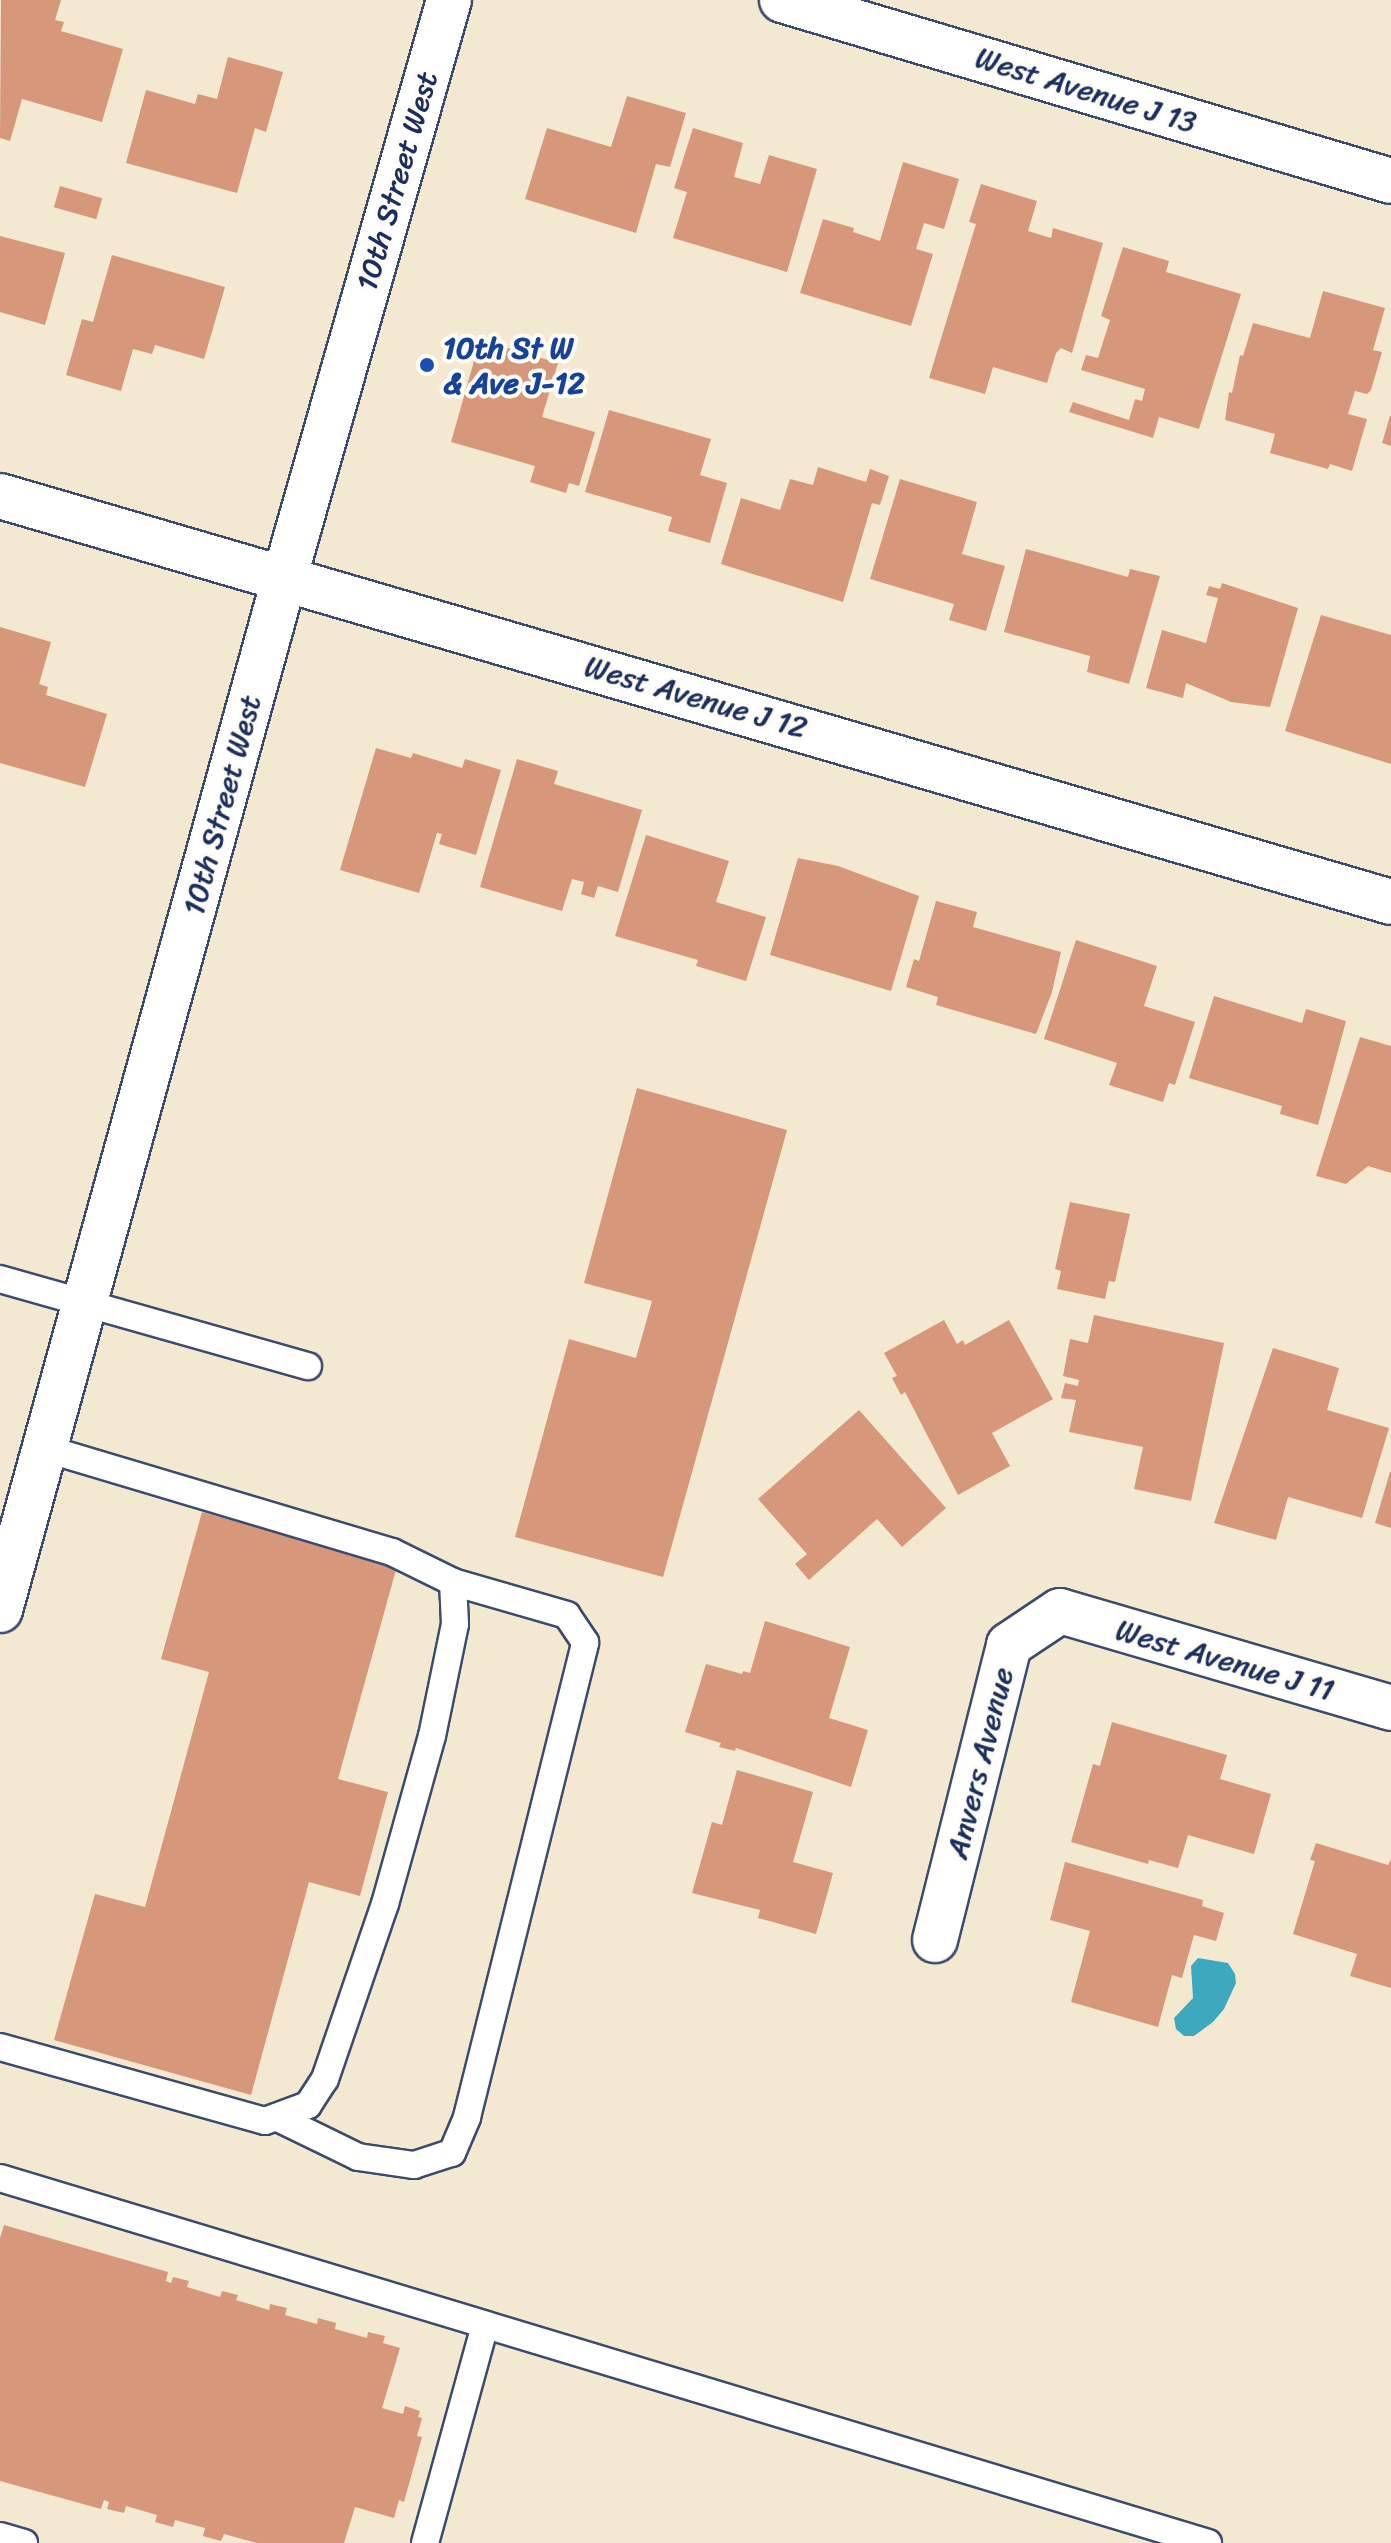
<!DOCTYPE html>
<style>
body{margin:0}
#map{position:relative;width:1391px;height:2543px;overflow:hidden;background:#f3e9d1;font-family:Sriracha,sans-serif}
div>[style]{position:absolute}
.water>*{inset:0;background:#3ea8be}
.building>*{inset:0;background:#d7977a;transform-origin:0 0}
.roads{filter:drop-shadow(2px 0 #3b4b6f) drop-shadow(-2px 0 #3b4b6f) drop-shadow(0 2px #3b4b6f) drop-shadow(0 -2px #3b4b6f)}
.service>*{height:26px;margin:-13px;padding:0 13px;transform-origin:13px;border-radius:13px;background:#fff}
.minor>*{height:44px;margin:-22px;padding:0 22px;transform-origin:22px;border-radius:22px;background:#fff}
.primary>*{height:44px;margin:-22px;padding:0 22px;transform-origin:22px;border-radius:22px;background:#fff}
.dots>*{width:22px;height:22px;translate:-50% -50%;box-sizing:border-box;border:4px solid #fdfcf7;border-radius:50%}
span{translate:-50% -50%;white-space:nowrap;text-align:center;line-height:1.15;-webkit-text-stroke:8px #fdfcf7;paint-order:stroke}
.street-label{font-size:30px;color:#1b2f5e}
.transit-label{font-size:30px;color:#164399;font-weight:700}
.left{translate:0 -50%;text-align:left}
</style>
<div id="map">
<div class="water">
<i style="clip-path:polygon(1198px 1958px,1228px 1963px,1235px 1974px,1236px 1983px,1224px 2009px,1213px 2022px,1194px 2036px,1184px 2036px,1176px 2029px,1174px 2018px,1193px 1998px,1191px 1966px)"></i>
</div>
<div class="building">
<i style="clip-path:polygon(1px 0,61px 0,55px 20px,64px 22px,61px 31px,123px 49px,102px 122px,22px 99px,10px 141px,0 138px)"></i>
<i style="clip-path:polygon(228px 57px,283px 72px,266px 132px,255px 128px,237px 193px,126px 163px,146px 90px,195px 104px,198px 94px,217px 99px)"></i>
<i style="clip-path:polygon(627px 96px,686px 113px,670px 167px,656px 164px,636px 233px,525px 199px,547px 128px,611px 147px)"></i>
<i style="clip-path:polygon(693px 128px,743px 143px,734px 177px,760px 184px,769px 155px,817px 169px,787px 272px,673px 238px,687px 192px,674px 188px)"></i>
<i style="clip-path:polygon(903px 162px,959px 179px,944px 229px,924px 223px,916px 249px,933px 254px,911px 326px,800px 293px,823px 219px,854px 228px,853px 232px,880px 241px)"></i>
<i style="clip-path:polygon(981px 184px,1037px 201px,1028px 231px,1051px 238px,1053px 228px,1103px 243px,1072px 353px,1061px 348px,1056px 353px,1047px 383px,993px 367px,985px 394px,929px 378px,976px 224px,969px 222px)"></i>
<i style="left:60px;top:186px;width:44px;height:22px;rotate:16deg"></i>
<i style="clip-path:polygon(0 236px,65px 253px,45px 325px,0 312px)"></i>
<i style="clip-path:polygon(1123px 247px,1169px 261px,1166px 272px,1241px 294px,1199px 429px,1159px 417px,1153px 438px,1069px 412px,1073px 402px,1129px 420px,1135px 399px,1142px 401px,1145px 389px,1081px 370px,1086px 355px,1098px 358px,1110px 320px,1101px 316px)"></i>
<i style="clip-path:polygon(112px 255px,225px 287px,204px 359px,155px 345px,152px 354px,133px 349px,121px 391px,66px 375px,82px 319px,93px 322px)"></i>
<i style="clip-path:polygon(1323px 291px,1385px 308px,1373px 350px,1382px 352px,1371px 390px,1367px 394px,1355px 391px,1348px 414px,1367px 419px,1352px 471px,1330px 464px,1328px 469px,1270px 453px,1275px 434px,1225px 420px,1229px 392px,1232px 393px,1240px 355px,1243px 356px,1253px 323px,1310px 338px)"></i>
<i style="clip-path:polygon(480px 340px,558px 363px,542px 417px,595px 432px,579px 486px,569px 483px,566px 493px,530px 482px,535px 466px,451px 442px)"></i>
<i style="clip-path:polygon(609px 410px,711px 439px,700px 475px,727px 483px,710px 543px,668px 531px,672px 517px,585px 492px)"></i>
<i style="clip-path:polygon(1390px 416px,1391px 416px,1391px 446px,1382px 443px)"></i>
<i style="clip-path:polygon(818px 467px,866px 482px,870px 469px,889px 476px,880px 505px,872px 503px,843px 602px,721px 564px,741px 498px,780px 510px,790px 479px,813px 485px)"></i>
<i style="clip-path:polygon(900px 479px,977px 502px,962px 554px,1005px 566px,986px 631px,949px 620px,954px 604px,870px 579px)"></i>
<i style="clip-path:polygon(1026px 549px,1128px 577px,1130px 569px,1160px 576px,1129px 684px,1087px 672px,1090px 656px,1004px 632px)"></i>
<i style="clip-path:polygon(1222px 583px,1298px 608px,1270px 707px,1231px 702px,1186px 683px,1183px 698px,1146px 688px,1162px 630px,1206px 643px,1218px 598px,1206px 595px,1209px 586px,1220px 589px)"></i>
<i style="clip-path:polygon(1321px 615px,1391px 635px,1391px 764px,1285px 731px)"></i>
<i style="clip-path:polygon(0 627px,51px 642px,39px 684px,48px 687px,46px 695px,107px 714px,85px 787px,0 763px)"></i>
<i style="clip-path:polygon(376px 748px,411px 758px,413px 753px,462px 768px,465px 759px,501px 770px,476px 855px,439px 844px,442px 834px,437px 833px,419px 893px,340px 870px)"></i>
<i style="clip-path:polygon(517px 759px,558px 771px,554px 784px,642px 810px,618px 892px,598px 886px,594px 898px,581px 894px,584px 882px,572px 879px,562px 911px,480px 887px)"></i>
<i style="clip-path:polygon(646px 835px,729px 861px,716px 902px,766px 917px,746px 981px,696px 966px,698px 960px,615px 936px)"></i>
<i style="clip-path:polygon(798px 858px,838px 866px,919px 896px,891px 991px,770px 955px)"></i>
<i style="clip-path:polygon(936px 901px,977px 912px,973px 927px,1061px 952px,1052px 992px,1036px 1034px,936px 1005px,938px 997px,906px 987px,914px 959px,919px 961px)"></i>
<i style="clip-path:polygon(1076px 940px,1157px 966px,1144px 1006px,1195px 1022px,1175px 1085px,1169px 1083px,1163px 1102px,1109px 1085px,1117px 1063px,1044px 1039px)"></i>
<i style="clip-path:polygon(1214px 996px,1302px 1023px,1306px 1009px,1346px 1021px,1318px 1125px,1280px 1114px,1282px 1106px,1189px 1078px)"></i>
<i style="clip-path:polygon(1360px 1037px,1391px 1046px,1391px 1173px,1368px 1166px,1346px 1184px,1316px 1176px)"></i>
<i style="clip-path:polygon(637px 1088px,787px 1130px,663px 1577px,515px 1537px,569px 1339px,636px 1358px,652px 1301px,584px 1283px)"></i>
<i style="clip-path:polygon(1070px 1202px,1130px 1214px,1115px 1282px,1109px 1281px,1105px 1299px,1057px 1289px,1061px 1271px,1055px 1269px)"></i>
<i style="clip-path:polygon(1094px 1315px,1224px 1343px,1191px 1501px,1134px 1489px,1143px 1447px,1069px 1432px,1076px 1400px,1061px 1398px,1065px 1383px,1078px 1386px,1079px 1380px,1063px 1376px,1070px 1339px,1088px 1343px)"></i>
<i style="clip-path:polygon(944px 1320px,957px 1344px,963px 1340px,965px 1345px,1009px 1320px,1053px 1399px,992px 1433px,1010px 1466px,958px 1495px,905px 1392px,901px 1395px,892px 1378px,897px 1376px,884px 1353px)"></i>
<i style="clip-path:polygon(1273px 1348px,1339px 1368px,1327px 1410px,1389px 1428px,1362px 1518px,1288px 1497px,1276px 1540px,1214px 1523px)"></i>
<i style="clip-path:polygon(859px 1410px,946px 1508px,902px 1547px,877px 1519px,809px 1580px,795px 1564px,807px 1554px,758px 1499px)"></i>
<i style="clip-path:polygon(1390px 1472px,1391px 1472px,1391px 1528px,1375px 1523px)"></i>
<i style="clip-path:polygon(202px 1512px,397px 1566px,338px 1779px,388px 1792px,360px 1896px,309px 1882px,251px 2095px,54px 2040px,95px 1894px,145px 1907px,209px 1672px,161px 1659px)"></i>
<i style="clip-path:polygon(765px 1621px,850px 1647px,829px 1718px,868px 1730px,851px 1787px,736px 1748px,735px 1751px,719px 1747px,721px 1743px,685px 1732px,706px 1664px,742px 1674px,743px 1671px,750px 1673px)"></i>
<i style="clip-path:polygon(1112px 1722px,1227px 1755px,1220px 1779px,1271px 1794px,1254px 1854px,1188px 1835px,1178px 1868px,1149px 1860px,1148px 1864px,1071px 1842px,1093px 1764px,1100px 1766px)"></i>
<i style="clip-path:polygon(737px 1770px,813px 1792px,793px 1862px,833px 1873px,816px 1934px,758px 1918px,760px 1910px,692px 1893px,712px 1822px,722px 1825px)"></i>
<i style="clip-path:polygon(1316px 1843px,1388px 1865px,1391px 1859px,1391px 1988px,1350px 1976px,1357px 1954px,1293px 1934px,1315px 1861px,1310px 1860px)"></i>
<i style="clip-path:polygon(1065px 1862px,1203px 1900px,1202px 1906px,1224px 1913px,1216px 1941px,1194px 1935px,1182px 1978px,1172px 1975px,1158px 2027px,1071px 2002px,1090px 1931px,1050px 1920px)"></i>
<i style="clip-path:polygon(4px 2225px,168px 2272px,166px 2281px,171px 2283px,173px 2277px,189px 2281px,187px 2287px,220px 2297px,222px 2291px,238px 2295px,236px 2300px,269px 2310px,270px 2304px,287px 2308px,285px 2315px,317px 2324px,318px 2318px,336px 2323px,335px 2329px,367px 2338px,368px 2332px,385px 2336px,383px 2343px,400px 2348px,382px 2408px,403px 2414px,405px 2406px,420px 2411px,418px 2417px,422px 2418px,417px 2436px,422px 2437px,404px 2502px,399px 2500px,394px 2518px,355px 2507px,344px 2543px,257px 2543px,224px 2534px,221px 2541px,203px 2536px,205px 2528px,175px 2520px,173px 2527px,155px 2522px,157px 2515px,126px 2506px,124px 2513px,107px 2509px,109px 2502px,104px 2500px,101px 2509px,0 2481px,0 2238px)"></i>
</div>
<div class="roads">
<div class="service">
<i style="left:0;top:1279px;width:320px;rotate:15.8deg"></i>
<i style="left:0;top:2047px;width:275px;rotate:15.6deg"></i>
<i style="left:265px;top:2121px;width:46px;rotate:-20.4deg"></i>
<i style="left:308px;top:2105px;width:31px;rotate:-57deg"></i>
<i style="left:325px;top:2079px;width:185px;rotate:-71.1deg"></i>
<i style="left:385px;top:1904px;width:174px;rotate:-74.4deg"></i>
<i style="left:432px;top:1736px;width:114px;rotate:-78.4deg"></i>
<i style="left:455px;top:1624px;width:42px;rotate:-92.7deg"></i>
<i style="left:453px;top:1582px;width:68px;rotate:-153.8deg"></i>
<i style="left:392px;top:1552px;width:363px;rotate:-163.4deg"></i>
<i style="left:276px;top:2117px;width:91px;rotate:26deg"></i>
<i style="left:358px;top:2157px;width:57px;rotate:8.1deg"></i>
<i style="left:414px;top:2165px;width:40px;rotate:-18deg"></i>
<i style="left:452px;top:2153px;width:39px;rotate:-67deg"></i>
<i style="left:467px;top:2117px;width:489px;rotate:-76deg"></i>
<i style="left:585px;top:1642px;width:32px;rotate:-124deg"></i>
<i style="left:567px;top:1615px;width:119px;rotate:-163.9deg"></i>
<i style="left:0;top:2178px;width:1262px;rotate:16.81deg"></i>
<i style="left:0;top:2536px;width:25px;rotate:16deg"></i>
<i style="left:425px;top:2543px;width:226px;rotate:-74.6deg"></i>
</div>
<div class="minor">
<i style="left:782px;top:0;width:635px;rotate:16.55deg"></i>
<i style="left:0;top:496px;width:1449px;rotate:16.27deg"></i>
<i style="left:935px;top:1940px;width:304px;rotate:-75.9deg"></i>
<i style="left:1009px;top:1645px;width:61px;rotate:-33.7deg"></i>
<i style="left:1060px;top:1611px;width:345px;rotate:16.3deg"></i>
</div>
<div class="primary">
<i style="left:0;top:1610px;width:1073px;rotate:-74.59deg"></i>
<i style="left:285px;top:576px;width:599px;rotate:-74.11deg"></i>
</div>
</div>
<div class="dots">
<i style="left:427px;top:365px;background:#1a4fb4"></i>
</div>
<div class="street-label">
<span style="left:1086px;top:90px;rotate:17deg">West Avenue J 13</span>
<span style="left:397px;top:181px;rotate:-74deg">10th Street West</span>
<span style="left:696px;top:697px;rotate:16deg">West Avenue J 12</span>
<span style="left:222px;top:805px;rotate:-75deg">10th Street West</span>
<span style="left:1225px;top:1660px;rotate:16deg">West Avenue J 11</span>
<span style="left:980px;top:1763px;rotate:-76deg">Anvers Avenue</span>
</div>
<div class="transit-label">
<span class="left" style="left:443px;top:365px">10th St W<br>&amp; Ave J-12</span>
</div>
</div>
